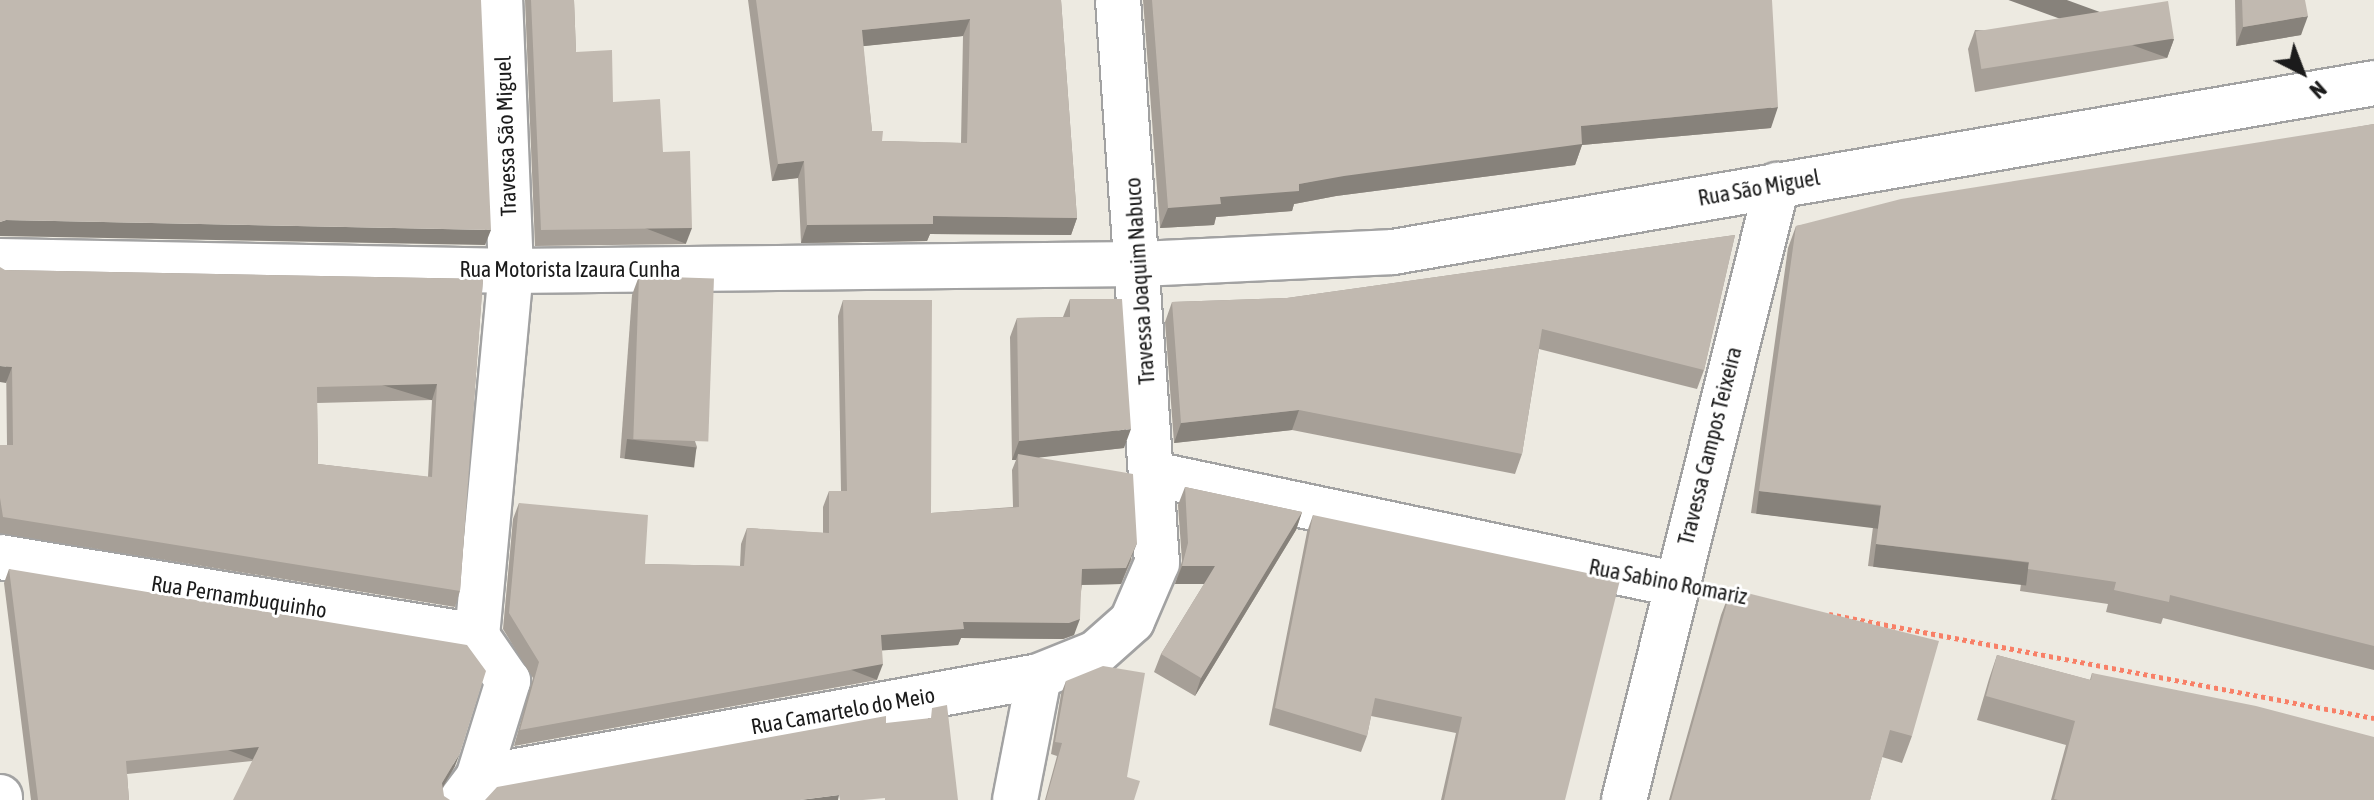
<!DOCTYPE html>
<meta charset="utf-8">
<style>
body{margin:0}
#map{position:relative;width:2374px;height:800px;overflow:hidden;background:#edeae1;font-family:"Asap Condensed",sans-serif}
div>[style]{position:absolute}
.path>*{height:5px;margin-top:-2.5px;transform-origin:0;background:repeating-linear-gradient(90deg,#f88067 0 4px,transparent 0 8px)}
.roads{filter:drop-shadow(2px 0 #a2a2a2) drop-shadow(-2px 0 #a2a2a2) drop-shadow(0 2px #a2a2a2) drop-shadow(0 -2px #a2a2a2)}
.minor>*{height:44px;margin:-22px;padding:0 22px;transform-origin:22px;border-radius:22px;background:#fff}
.wall>*{inset:0;background:#a69f97}
.shaded-wall>*{inset:0;background:#87827b;transform-origin:0 0}
.building>*{inset:0;background:#c1b9b0;transform-origin:0 0}
span{translate:-50% -50%;white-space:nowrap;text-align:center;line-height:1.15;-webkit-text-stroke:6px #fff;paint-order:stroke}
.street-label{font-size:22px;color:#1b1b1b}
.north{position:absolute;left:2262px;top:32px;width:80px;height:80px;-webkit-text-stroke:6px #fff;paint-order:stroke;rotate:138deg;font-size:22px;font-weight:700;line-height:32px;text-align:center;color:#1b1b1b}
.north::after{content:'';display:block;margin:auto;width:28px;height:36px;background:#1b1b1b;clip-path:polygon(50% 0,100% 100%,50% 72%,0 100%)}
</style>
<div id="map">
<div class="path">
<i style="left:1829px;top:614px;width:555px;rotate:10.8deg"></i>
</div>
<div class="roads">
<div class="minor">
<i style="left:0;top:261px;width:511px;rotate:1.12deg"></i>
<i style="left:511px;top:271px;width:630px;rotate:-0.64deg"></i>
<i style="left:1141px;top:264px;width:252px;rotate:-2.7deg"></i>
<i style="left:1393px;top:252px;width:995px;rotate:-9.77deg"></i>
<i style="left:1153px;top:474px;width:532px;rotate:11.92deg"></i>
<i style="left:0;top:557px;width:483px;rotate:9.4deg"></i>
<i style="left:477px;top:636px;width:367px;rotate:-84.7deg"></i>
<i style="left:511px;top:271px;width:271px;rotate:-92.3deg"></i>
<i style="left:478px;top:778px;width:570px;rotate:-10.3deg"></i>
<i style="left:1039px;top:676px;width:61px;rotate:-22deg"></i>
<i style="left:1096px;top:653px;width:48px;rotate:-41.6deg"></i>
<i style="left:1132px;top:621px;width:63px;rotate:-66.7deg"></i>
<i style="left:1157px;top:563px;width:564px;rotate:-93.96deg"></i>
<i style="left:0;top:797px;width:3px;rotate:90deg"></i>
<i style="left:462px;top:799px;width:26px;rotate:-53deg"></i>
<i style="left:478px;top:778px;width:102px;rotate:-72.8deg"></i>
<i style="left:508px;top:681px;width:55px;rotate:-124.6deg"></i>
<i style="left:1015px;top:800px;width:126px;rotate:-79deg"></i>
<i style="left:1624px;top:800px;width:634px;rotate:-76.03deg"></i>
</div>
</div>
<div class="wall">
<i style="clip-path:polygon(525px 0,574px 0,576px 52px,613px 102px,663px 152px,686px 244px,535px 246px)"></i>
<i style="clip-path:polygon(evenodd,748px 0,1061px 0,1077px 218px,1071px 235px,930px 234px,927px 241px,801px 243px,798px 178px,772px 181px,748px 0,963px 36px,961px 143px,882px 141px,872px 131px,863px 46px,963px 36px)"></i>
<i style="clip-path:polygon(1143px 0,1772px 0,1771px 128px,1582px 145px,1575px 165px,1336px 196px,1294px 204px,1292px 211px,1216px 217px,1214px 225px,1160px 228px)"></i>
<i style="clip-path:polygon(2235px 0,2305px 0,2301px 35px,2236px 46px)"></i>
<i style="clip-path:polygon(1975px 30px,2174px 39px,2167px 58px,1975px 92px,1968px 49px)"></i>
<i style="clip-path:polygon(2374px 124px,2374px 670px,2163px 618px,2161px 624px,2106px 612px,2108px 604px,2020px 591px,2021px 584px,1868px 566px,1873px 527px,1751px 513px,1788px 248px,1796px 226px)"></i>
<i style="clip-path:polygon(1735px 235px,1704px 370px,1697px 389px,1539px 349px,1522px 454px,1515px 474px,1292px 430px,1174px 443px,1165px 322px,1172px 302px,1287px 298px)"></i>
<i style="clip-path:polygon(evenodd,5px 270px,483px 279px,460px 591px,455px 607px,0 533px,0 445px,7px 445px,5px 270px,432px 400px,428px 477px,318px 464px,317px 403px,432px 400px)"></i>
<i style="clip-path:polygon(639px 276px,697px 447px,690px 466px,620px 458px,632px 295px)"></i>
<i style="clip-path:polygon(1070px 299px,1124px 448px,1039px 457px,1132px 559px,1121px 584px,1082px 585px,1074px 635px,1063px 639px,961px 638px,958px 645px,882px 650px,877px 680px,514px 746px,533px 678px,503px 629px,513px 519px,519px 503px,645px 564px,740px 566px,741px 544px,747px 528px,823px 533px,823px 507px,829px 491px,841px 491px,838px 316px,843px 300px,931px 513px,1013px 507px,1012px 470px,1016px 460px,1012px 460px,1010px 337px,1017px 318px,1063px 317px)"></i>
<i style="clip-path:polygon(1185px 487px,1302px 512px,1296px 530px,1195px 696px,1154px 672px,1161px 654px,1204px 584px,1175px 584px,1182px 561px,1178px 505px)"></i>
<i style="clip-path:polygon(1313px 515px,1565px 800px,1441px 800px,1456px 733px,1371px 716px,1367px 736px,1361px 752px,1269px 725px,1307px 532px)"></i>
<i style="clip-path:polygon(9px 569px,455px 766px,443px 787px,252px 761px,127px 774px,129px 800px,31px 800px,4px 583px)"></i>
<i style="clip-path:polygon(1731px 589px,1912px 736px,1902px 763px,1882px 757px,1870px 800px,1669px 800px,1721px 615px)"></i>
<i style="clip-path:polygon(1997px 655px,2090px 680px,2092px 673px,2374px 800px,2051px 800px,2066px 745px,1977px 720px,1989px 679px)"></i>
<i style="clip-path:polygon(1066px 681px,1127px 777px,1134px 800px,1045px 800px,1057px 756px,1051px 754px,1061px 694px)"></i>
</div>
<div class="shaded-wall">
<i style="clip-path:polygon(2308px 16px,2301px 35px,2236px 46px,2243px 27px)"></i>
<i style="clip-path:polygon(970px 19px,963px 36px,855px 47px,862px 30px)"></i>
<i style="left:2174px;top:39px;width:20px;height:196px;rotate:110deg"></i>
<i style="clip-path:polygon(1778px 107px,1771px 128px,1582px 145px,1575px 165px,1336px 196px,1294px 204px,1292px 211px,1216px 217px,1214px 225px,1160px 228px,1168px 208px,1220px 197px,1299px 184px,1581px 126px)"></i>
<i style="clip-path:polygon(804px 161px,798px 178px,772px 181px,778px 164px)"></i>
<i style="clip-path:polygon(933px 216px,1077px 218px,1071px 235px,930px 234px,927px 241px,801px 243px,807px 225px)"></i>
<i style="clip-path:polygon(6px 220px,491px 230px,485px 245px,0 236px,0 222px)"></i>
<i style="left:692px;top:228px;width:17px;height:151px;rotate:111deg"></i>
<i style="clip-path:polygon(0 366px,12px 367px,6px 383px,0 382px)"></i>
<i style="left:437px;top:384px;width:17px;height:120px;rotate:107deg"></i>
<i style="clip-path:polygon(1299px 410px,1292px 430px,1174px 443px,1181px 423px)"></i>
<i style="clip-path:polygon(1131px 429px,1124px 448px,1018px 460px,1018px 454px,1016px 460px,1012px 460px,1019px 441px)"></i>
<i style="left:627px;top:439px;width:70px;height:20px;rotate:7deg"></i>
<i style="left:1759px;top:491px;width:123px;height:23px;rotate:7deg"></i>
<i style="clip-path:polygon(1302px 512px,1296px 530px,1195px 696px,1201px 678px)"></i>
<i style="clip-path:polygon(1137px 543px,1121px 584px,1076px 585px,1082px 569px)"></i>
<i style="left:1876px;top:544px;width:154px;height:23px;rotate:7deg"></i>
<i style="clip-path:polygon(1182px 566px,1215px 566px,1209px 584px,1175px 584px)"></i>
<i style="clip-path:polygon(1080px 619px,1074px 635px,1063px 639px,961px 638px,958px 645px,875px 651px,881px 635px,963px 622px)"></i>
<i style="left:883px;top:664px;width:17px;height:369px;rotate:111deg"></i>
<i style="left:259px;top:747px;width:14px;height:134px;rotate:111deg"></i>
<i style="clip-path:polygon(460px 753px,455px 766px,437px 797px,442px 783px)"></i>
<i style="clip-path:polygon(839px 795px,838px 800px,800px 800px)"></i>
</div>
<div class="building">
<i style="clip-path:polygon(0 0,481px 0,491px 230px,6px 220px,0 222px)"></i>
<i style="clip-path:polygon(531px 0,574px 0,576px 52px,612px 50px,613px 102px,660px 99px,663px 152px,690px 151px,692px 228px,541px 230px)"></i>
<i style="clip-path:polygon(evenodd,756px 0,1061px 0,1077px 218px,933px 216px,933px 224px,807px 225px,804px 161px,778px 164px,756px 0,970px 19px,967px 143px,882px 141px,883px 131px,872px 131px,862px 30px,970px 19px)"></i>
<i style="clip-path:polygon(1152px 0,1772px 0,1778px 107px,1581px 126px,1582px 144px,1344px 176px,1299px 184px,1299px 191px,1220px 197px,1221px 204px,1168px 208px)"></i>
<i style="clip-path:polygon(2242px 0,2305px 0,2308px 16px,2243px 27px)"></i>
<i style="left:2168px;top:1px;width:38px;height:195px;rotate:81deg"></i>
<i style="clip-path:polygon(2374px 124px,2374px 646px,2170px 595px,2169px 602px,2114px 590px,2116px 582px,2028px 569px,2029px 562px,1876px 544px,1881px 505px,1759px 491px,1796px 226px,1901px 199px)"></i>
<i style="clip-path:polygon(1735px 235px,1704px 370px,1542px 329px,1522px 454px,1299px 410px,1181px 423px,1172px 302px,1287px 298px)"></i>
<i style="clip-path:polygon(evenodd,0 267px,5px 270px,483px 279px,460px 591px,3px 517px,0 498px,0 445px,13px 445px,12px 367px,0 366px,0 267px,437px 384px,432px 477px,318px 464px,317px 387px,437px 384px)"></i>
<i style="left:639px;top:276px;width:75px;height:163px;rotate:2deg"></i>
<i style="clip-path:polygon(1070px 299px,1122px 299px,1131px 429px,1019px 441px,1017px 318px,1070px 317px)"></i>
<i style="clip-path:polygon(843px 300px,932px 300px,931px 513px,1019px 507px,1018px 454px,1133px 474px,1137px 543px,1126px 568px,1082px 569px,1080px 619px,1069px 623px,963px 622px,964px 629px,881px 635px,883px 664px,520px 730px,539px 662px,509px 613px,519px 503px,648px 515px,645px 564px,744px 566px,747px 528px,829px 533px,829px 491px,847px 491px)"></i>
<i style="clip-path:polygon(1185px 487px,1302px 512px,1201px 678px,1161px 654px,1215px 566px,1182px 566px,1188px 543px)"></i>
<i style="clip-path:polygon(1313px 515px,1620px 580px,1565px 800px,1444px 800px,1462px 717px,1375px 698px,1367px 736px,1275px 708px)"></i>
<i style="clip-path:polygon(9px 569px,467px 645px,486px 671px,460px 753px,442px 783px,444px 796px,450px 800px,233px 800px,259px 747px,126px 761px,129px 800px,38px 800px)"></i>
<i style="clip-path:polygon(1731px 589px,1939px 641px,1912px 736px,1890px 730px,1870px 800px,1671px 800px)"></i>
<i style="clip-path:polygon(1997px 655px,2091px 680px,2092px 673px,2256px 706px,2374px 737px,2374px 800px,2058px 800px,2054px 799px,2075px 721px,1986px 696px)"></i>
<i style="clip-path:polygon(1103px 666px,1145px 673px,1127px 777px,1140px 781px,1134px 800px,1046px 800px,1062px 743px,1055px 742px,1066px 681px)"></i>
<i style="clip-path:polygon(947px 705px,958px 800px,885px 800px,885px 798px,863px 800px,840px 800px,839px 795px,800px 800px,485px 800px,497px 787px,886px 716px,886px 723px,931px 718px,932px 708px)"></i>
</div>
<div class="street-label">
<span style="left:506px;top:136px;rotate:-92deg">Travessa São Miguel</span>
<span style="left:1759px;top:188px;rotate:-10deg">Rua São Miguel</span>
<span style="left:570px;top:270px">Rua Motorista Izaura Cunha</span>
<span style="left:1140px;top:281px;rotate:-94deg">Travessa Joaquim Nabuco</span>
<span style="left:1710px;top:446px;rotate:-76deg">Travessa Campos Teixeira</span>
<span style="left:1668px;top:582px;rotate:11deg">Rua Sabino Romariz</span>
<span style="left:239px;top:597px;rotate:9deg">Rua Pernambuquinho</span>
<span style="left:843px;top:711px;rotate:-10deg">Rua Camartelo do Meio</span>
</div>
<div class="north">N</div>
</div>
